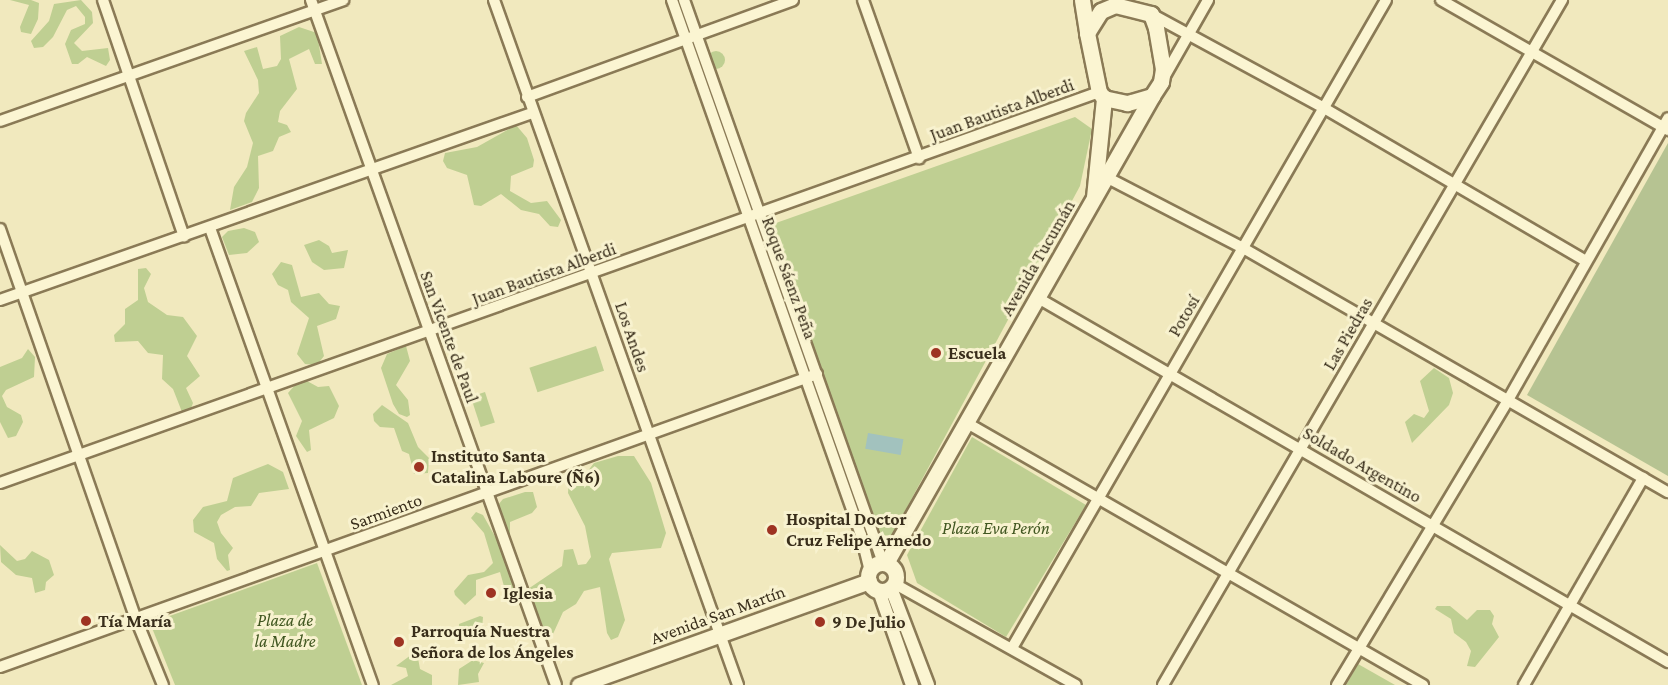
<!DOCTYPE html>
<meta charset="utf-8">
<style>
body{margin:0}
#map{position:relative;width:1668px;height:685px;overflow:hidden;background:#f1e9be;font-family:"Crimson Pro",serif}
div>[style]{position:absolute}
.green>*{inset:0;background:#bfcf92;transform-origin:0 0}
.round{border-radius:50%}
.cemetery>*{inset:0;background:#b6c392}
.water>*{inset:0;background:#a2c2be;transform-origin:0 0}
.roads{filter:drop-shadow(2px 0 #8a7a56) drop-shadow(-2px 0 #8a7a56) drop-shadow(0 2px #8a7a56) drop-shadow(0 -2px #8a7a56)}
.minor>*{height:10px;margin:-5px;padding:0 5px;transform-origin:5px;border-radius:5px;background:#fbf5d2}
.tertiary>*{height:12px;margin:-6px;padding:0 6px;transform-origin:6px;border-radius:6px;background:#fbf5d2}
.secondary>*{height:15px;margin:-7.5px;padding:0 7.5px;transform-origin:7.5px;border-radius:7.5px;background:#fbf5d2}
.secondary>.ring{margin:-7.5px;padding:0;box-sizing:content-box;background:none;border:15px solid #fbf5d2;border-radius:50%}
.dots>*{width:16px;height:16px;translate:-50% -50%;box-sizing:border-box;border:3px solid #f8f2cf;border-radius:50%}
span{translate:-50% -50%;white-space:nowrap;text-align:center;line-height:1.15;-webkit-text-stroke:6px #f8f2cf;paint-order:stroke}
.street-label{font-size:18px;color:#392e1b}
.poi-label{font-size:18px;color:#392e1b;font-weight:700}
.left{translate:0 -50%;text-align:left}
.park-label{font-size:18px;color:#415721;font-style:italic}
</style>
<div id="map">
<div class="green">
<i style="clip-path:polygon(10px 0,31px 0,39px 3px,38px 19px,31px 34px,21px 32px,20px 27px,29px 5px)"></i>
<i style="clip-path:polygon(81px 0,92px 12px,93px 23px,74px 43px,82px 51px,108px 48px,110px 60px,106px 66px,87px 57px,78px 64px,72px 64px,65px 44px,71px 30px,85px 24px,85px 17px,76px 6px,67px 10px,53px 37px,43px 47px,34px 48px,31px 41px,49px 21px,54px 4px)"></i>
<i style="clip-path:polygon(299px 27px,317px 33px,322px 64px,315px 64px,309px 49px,289px 59px,297px 89px,280px 111px,278px 122px,287px 125px,291px 132px,279px 137px,273px 151px,258px 156px,259px 188px,252px 202px,230px 210px,234px 187px,247px 167px,253px 143px,244px 121px,246px 113px,259px 93px,258px 80px,244px 51px,257px 47px,263px 69px,277px 66px,281px 59px,280px 36px)"></i>
<i class="round" style="left:707px;top:51px;width:18px;height:18px"></i>
<i style="clip-path:polygon(1075px 117px,1092px 129px,1080px 186px,891px 537px,881px 534px,769px 236px,776px 223px)"></i>
<i style="clip-path:polygon(516px 125px,527px 138px,534px 160px,533px 167px,511px 176px,510px 191px,531px 203px,547px 201px,561px 220px,558px 227px,550px 226px,539px 214px,521px 210px,501px 194px,481px 206px,474px 205px,467px 175px,447px 168px,443px 161px,445px 153px,477px 147px)"></i>
<i style="clip-path:polygon(244px 228px,255px 232px,259px 242px,247px 253px,229px 255px,222px 237px,228px 231px)"></i>
<i style="clip-path:polygon(319px 240px,329px 246px,332px 253px,348px 250px,344px 268px,324px 270px,312px 262px,304px 245px)"></i>
<i style="clip-path:polygon(281px 262px,292px 265px,301px 297px,319px 293px,329px 304px,340px 306px,336px 319px,317px 326px,324px 356px,317px 365px,305px 364px,297px 354px,309px 318px,291px 302px,288px 290px,278px 285px,272px 274px)"></i>
<i style="clip-path:polygon(146px 268px,151px 274px,144px 288px,148px 302px,167px 315px,183px 317px,197px 336px,187px 356px,200px 376px,186px 388px,193px 403px,190px 411px,182px 412px,173px 389px,162px 379px,163px 355px,148px 353px,138px 341px,115px 342px,114px 335px,125px 324px,125px 309px,138px 300px,138px 269px)"></i>
<i style="clip-path:polygon(406px 346px,410px 361px,396px 385px,408px 400px,410px 415px,407px 417px,399px 414px,393px 404px,381px 368px,387px 354px)"></i>
<i style="left:596px;top:346px;width:26px;height:70px;rotate:72deg"></i>
<i style="clip-path:polygon(28px 349px,35px 357px,34px 377px,6px 390px,2px 396px,7px 407px,21px 415px,23px 422px,16px 436px,8px 438px,0 422px,0 367px,22px 358px)"></i>
<i style="clip-path:polygon(1434px 368px,1449px 378px,1453px 393px,1449px 405px,1412px 443px,1405px 422px,1414px 414px,1424px 418px,1429px 411px,1420px 381px)"></i>
<i style="clip-path:polygon(307px 381px,318px 387px,329px 386px,339px 406px,334px 418px,309px 430px,311px 450px,307px 452px,296px 436px,302px 421px,288px 393px,296px 384px)"></i>
<i style="left:485px;top:392px;width:32px;height:15px;rotate:72deg"></i>
<i style="clip-path:polygon(382px 405px,408px 423px,418px 447px,429px 458px,428px 473px,414px 474px,409px 454px,402px 451px,394px 428px,380px 427px,374px 421px,373px 414px)"></i>
<i style="clip-path:polygon(972px 437px,1086px 505px,1006px 637px,917px 583px,907px 555px)"></i>
<i style="clip-path:polygon(618px 456px,634px 456px,651px 483px,666px 533px,661px 548px,612px 553px,609px 559px,625px 620px,618px 637px,611px 640px,607px 633px,600px 587px,584px 591px,576px 604px,563px 612px,553px 634px,546px 634px,528px 589px,562px 566px,564px 550px,573px 549px,578px 565px,586px 564px,591px 557px,585px 526px,568px 493px,569px 478px,584px 476px,594px 463px)"></i>
<i style="clip-path:polygon(268px 464px,283px 472px,289px 489px,259px 493px,251px 506px,235px 507px,221px 515px,217px 522px,221px 533px,233px 548px,228px 555px,230px 570px,227px 571px,217px 559px,214px 543px,194px 532px,193px 520px,203px 507px,227px 501px,233px 478px)"></i>
<i style="clip-path:polygon(525px 492px,533px 492px,537px 507px,532px 513px,510px 522px,510px 534px,506px 536px,498px 505px,503px 499px)"></i>
<i style="clip-path:polygon(476px 512px,483px 515px,497px 540px,516px 587px,519px 598px,516px 604px,507px 597px,500px 572px,476px 580px,476px 595px,465px 605px,455px 595px,454px 591px,468px 575px,484px 572px,493px 563px,484px 533px,471px 518px)"></i>
<i style="clip-path:polygon(0 545px,17px 561px,25px 559px,32px 551px,49px 560px,54px 575px,46px 582px,45px 590px,35px 593px,32px 578px,16px 575px,1px 562px)"></i>
<i style="clip-path:polygon(317px 563px,362px 685px,175px 685px,150px 623px)"></i>
<i style="clip-path:polygon(1437px 606px,1450px 606px,1467px 620px,1477px 610px,1490px 610px,1494px 616px,1492px 624px,1499px 637px,1475px 667px,1467px 666px,1471px 651px,1466px 642px,1454px 633px,1451px 619px,1435px 609px)"></i>
<i style="clip-path:polygon(480px 616px,483px 617px,482px 629px,460px 636px,459px 624px)"></i>
<i style="clip-path:polygon(411px 655px,418px 658px,420px 669px,432px 675px,432px 685px,391px 685px,408px 676px,406px 668px,396px 666px)"></i>
<i style="clip-path:polygon(473px 660px,484px 663px,478px 674px,479px 682px,458px 685px,459px 669px)"></i>
<i style="clip-path:polygon(1358px 664px,1395px 685px,1346px 685px)"></i>
</div>
<div class="cemetery">
<i style="clip-path:polygon(1668px 143px,1668px 476px,1527px 395px)"></i>
</div>
<div class="water">
<i style="left:868px;top:433px;width:36px;height:16px;rotate:10deg"></i>
</div>
<div class="roads">
<div class="minor">
<i style="left:103px;top:0;width:250px;rotate:71.1deg"></i>
<i style="left:311px;top:0;width:727px;rotate:70.32deg"></i>
<i style="left:494px;top:0;width:727px;rotate:70.39deg"></i>
<i style="left:672px;top:0;width:567px;rotate:70.54deg"></i>
<i style="left:861px;top:535px;width:36px;rotate:76deg"></i>
<i style="left:684px;top:0;width:597px;rotate:70.53deg"></i>
<i style="left:863px;top:0;width:168px;rotate:70.5deg"></i>
<i style="left:1441px;top:0;width:262px;rotate:29.8deg"></i>
<i style="left:1151px;top:14px;width:197px;rotate:28.5deg"></i>
<i style="left:1324px;top:108px;width:303px;rotate:30.3deg"></i>
<i style="left:1163px;top:79px;width:91px;rotate:-60.3deg"></i>
<i style="left:527px;top:97px;width:283px;rotate:-20deg"></i>
<i style="left:0;top:121px;width:364px;rotate:-19.4deg"></i>
<i style="left:1108px;top:178px;width:152px;rotate:27.4deg"></i>
<i style="left:1243px;top:248px;width:490px;rotate:29.9deg"></i>
<i style="left:210px;top:228px;width:485px;rotate:70.4deg"></i>
<i style="left:0;top:229px;width:413px;rotate:70.8deg"></i>
<i style="left:136px;top:619px;width:71px;rotate:67.8deg"></i>
<i style="left:1038px;top:298px;width:728px;rotate:30.02deg"></i>
<i style="left:0;top:300px;width:564px;rotate:-19.37deg"></i>
<i style="left:967px;top:423px;width:526px;rotate:29.88deg"></i>
<i style="left:0;top:483px;width:1166px;rotate:-19.58deg"></i>
<i style="left:895px;top:584px;width:207px;rotate:29.2deg"></i>
<i style="left:1012px;top:648px;width:748px;rotate:-60.01deg"></i>
<i style="left:0;top:667px;width:868px;rotate:-19.73deg"></i>
<i style="left:1163px;top:685px;width:793px;rotate:-59.78deg"></i>
<i style="left:1337px;top:685px;width:332px;rotate:-59deg"></i>
<i style="left:1508px;top:400px;width:324px;rotate:-60.4deg"></i>
<i style="left:1524px;top:685px;width:239px;rotate:-60.1deg"></i>
</div>
<div class="tertiary">
<i style="left:891px;top:588px;width:104px;rotate:69.1deg"></i>
<i style="left:879px;top:591px;width:100px;rotate:70.7deg"></i>
</div>
<div class="secondary">
<i style="left:1082px;top:0;width:33px;rotate:81deg"></i>
<i style="left:1115px;top:5px;width:37px;rotate:14deg"></i>
<i style="left:1151px;top:14px;width:15px;rotate:70deg"></i>
<i style="left:1156px;top:28px;width:42px;rotate:80.3deg"></i>
<i style="left:1163px;top:69px;width:13px;rotate:99deg"></i>
<i style="left:1161px;top:82px;width:17px;rotate:123deg"></i>
<i style="left:1152px;top:96px;width:26px;rotate:164deg"></i>
<i style="left:1127px;top:103px;width:24px;rotate:-168deg"></i>
<i style="left:1104px;top:98px;width:8px;rotate:-130deg"></i>
<i style="left:1099px;top:92px;width:60px;rotate:-101.5deg"></i>
<i style="left:1087px;top:33px;width:26px;rotate:-58deg"></i>
<i style="left:1101px;top:11px;width:15px;rotate:-23deg"></i>
<i style="left:1094px;top:197px;width:100px;rotate:-84.2deg"></i>
<i class="ring" style="left:868px;top:563px;width:13px;height:13px"></i>
<i style="left:886px;top:563px;width:537px;rotate:-60.33deg"></i>
<i style="left:579px;top:685px;width:308px;rotate:-19.7deg"></i>
</div>
</div>
<div class="dots">
<i style="left:936px;top:353px;background:#9e3322"></i>
<i style="left:419px;top:467px;background:#9e3322"></i>
<i style="left:772px;top:530px;background:#9e3322"></i>
<i style="left:491px;top:593px;background:#9e3322"></i>
<i style="left:86px;top:621px;background:#9e3322"></i>
<i style="left:820px;top:622px;background:#9e3322"></i>
<i style="left:399px;top:642px;background:#9e3322"></i>
</div>
<div class="street-label">
<span style="left:1002px;top:110px;rotate:-20deg">Juan Bautista Alberdi</span>
<span style="left:1038px;top:258px;rotate:-60deg">Avenida Tucumán</span>
<span style="left:544px;top:274px;rotate:-20deg">Juan Bautista Alberdi</span>
<span style="left:789px;top:278px;rotate:70deg">Roque Sáenz Peña</span>
<span style="left:1184px;top:316px;rotate:-60deg">Potosí</span>
<span style="left:1348px;top:334px;rotate:-60deg">Las Piedras</span>
<span style="left:449px;top:337px;rotate:70deg">San Vicente de Paul</span>
<span style="left:632px;top:337px;rotate:71deg">Los Andes</span>
<span style="left:1362px;top:465px;rotate:30deg">Soldado Argentino</span>
<span style="left:386px;top:512px;rotate:-20deg">Sarmiento</span>
<span style="left:718px;top:615px;rotate:-20deg">Avenida San Martín</span>
</div>
<div class="poi-label">
<span class="left" style="left:948px;top:353px">Escuela</span>
<span class="left" style="left:431px;top:467px">Instituto Santa<br>Catalina Laboure (Ñ6)</span>
<span class="left" style="left:786px;top:530px">Hospital Doctor<br>Cruz Felipe Arnedo</span>
<span class="left" style="left:503px;top:593px">Iglesia</span>
<span class="left" style="left:98px;top:621px">Tía María</span>
<span class="left" style="left:832px;top:622px">9 De Julio</span>
<span class="left" style="left:411px;top:642px">Parroquía Nuestra<br>Señora de los Ángeles</span>
</div>
<div class="park-label">
<span style="left:996px;top:528px">Plaza Eva Perón</span>
<span style="left:285px;top:631px">Plaza de<br>la Madre</span>
</div>
</div>
